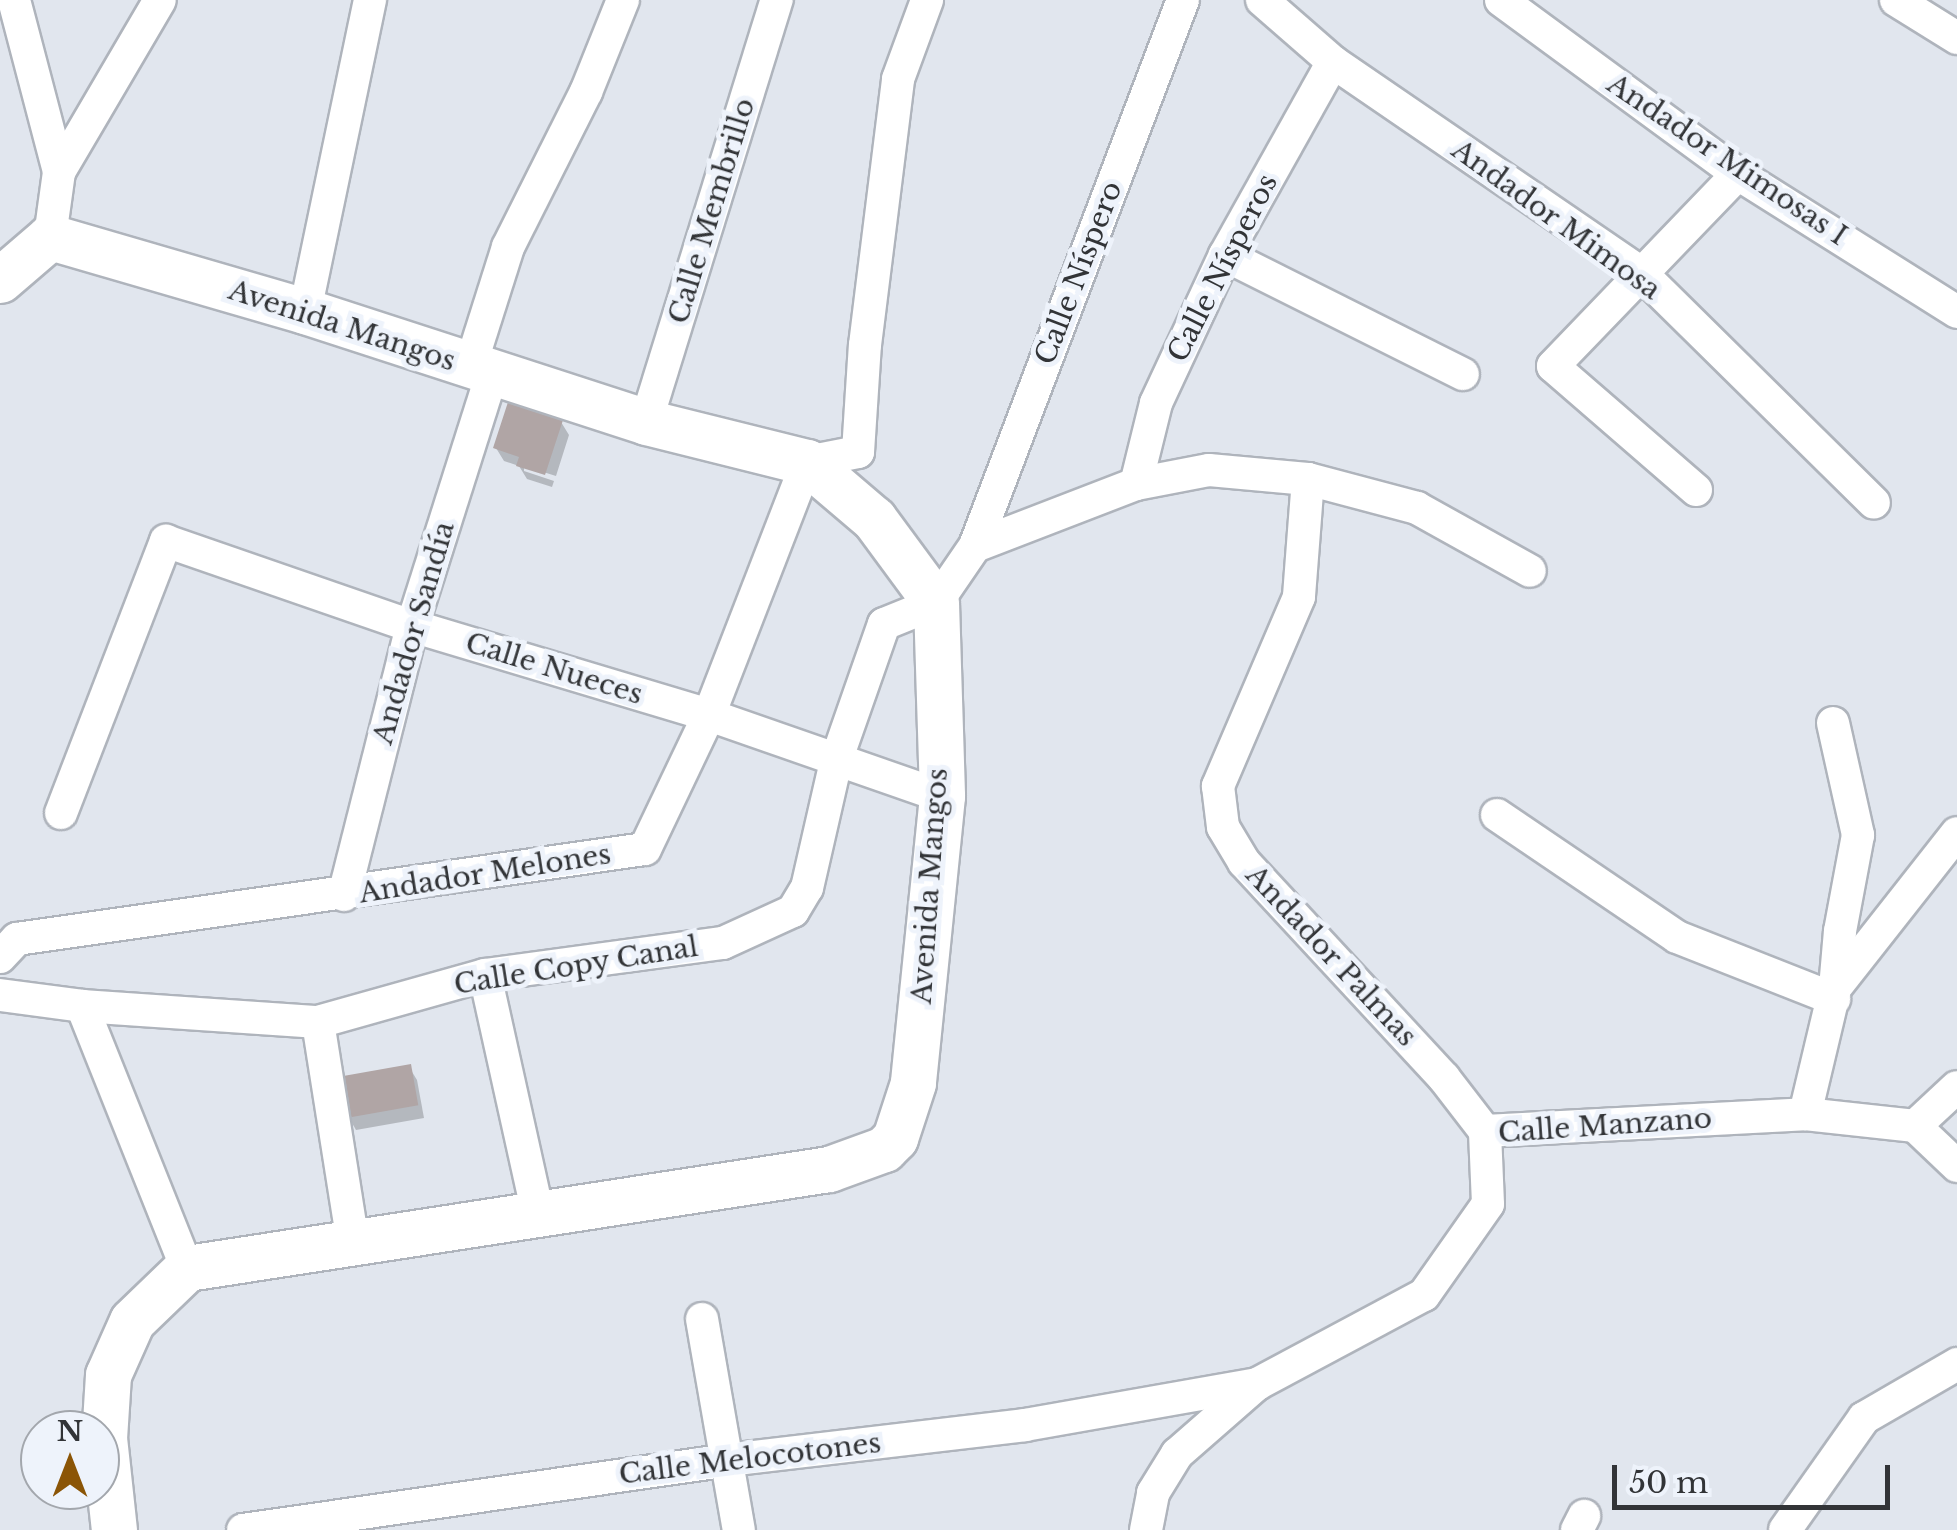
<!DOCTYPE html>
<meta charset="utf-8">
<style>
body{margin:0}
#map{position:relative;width:1957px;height:1530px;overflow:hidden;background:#e1e6ee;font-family:"Libre Baskerville",serif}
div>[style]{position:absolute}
.shadow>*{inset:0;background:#0003}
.building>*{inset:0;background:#b0a5a5;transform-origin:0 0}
.roads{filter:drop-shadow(2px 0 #afb4bc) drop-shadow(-2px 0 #afb4bc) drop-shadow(0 2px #afb4bc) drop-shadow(0 -2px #afb4bc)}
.minor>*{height:32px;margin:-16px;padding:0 16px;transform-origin:16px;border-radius:16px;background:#fff}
.secondary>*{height:45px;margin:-22.5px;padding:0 22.5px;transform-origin:22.5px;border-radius:22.5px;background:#fff}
span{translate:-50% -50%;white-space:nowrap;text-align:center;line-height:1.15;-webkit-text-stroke:10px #eef3fb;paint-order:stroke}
.street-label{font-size:28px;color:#323437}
.north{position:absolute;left:20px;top:1410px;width:100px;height:100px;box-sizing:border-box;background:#eef3fb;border:2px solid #a3a7ad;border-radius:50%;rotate:0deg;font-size:28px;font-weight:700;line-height:40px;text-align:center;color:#323437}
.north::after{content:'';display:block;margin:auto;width:35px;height:45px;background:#8b5506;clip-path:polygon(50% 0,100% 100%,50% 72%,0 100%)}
.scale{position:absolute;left:1612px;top:1465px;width:278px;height:45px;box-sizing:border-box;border:5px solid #323437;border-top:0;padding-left:12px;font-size:30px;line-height:35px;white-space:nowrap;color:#323437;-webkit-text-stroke:8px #eef3fb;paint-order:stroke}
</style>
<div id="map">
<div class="shadow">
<i style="clip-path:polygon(561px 422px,569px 435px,556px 476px,524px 466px,524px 471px,554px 481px,552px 487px,527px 479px,519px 466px,504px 461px,496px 448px)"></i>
<i style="clip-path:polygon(409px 1067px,417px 1080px,424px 1118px,356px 1130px,348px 1116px)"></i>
</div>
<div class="building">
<i style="clip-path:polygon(508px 402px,563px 420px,545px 475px,516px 466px,519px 457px,493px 448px)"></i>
<i style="left:411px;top:1064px;width:42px;height:73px;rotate:80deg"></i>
</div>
<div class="roads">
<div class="minor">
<i style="left:14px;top:0;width:178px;rotate:75.3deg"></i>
<i style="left:59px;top:172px;width:66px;rotate:97.9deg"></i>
<i style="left:1262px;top:0;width:94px;rotate:41.1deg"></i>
<i style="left:1333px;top:62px;width:373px;rotate:34.4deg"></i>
<i style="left:1641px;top:273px;width:327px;rotate:44.6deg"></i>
<i style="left:1501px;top:0;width:294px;rotate:36.3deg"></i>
<i style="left:1738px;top:174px;width:259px;rotate:32.2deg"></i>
<i style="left:1896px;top:0;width:72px;rotate:31.9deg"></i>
<i style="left:59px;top:172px;width:199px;rotate:-59.6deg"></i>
<i style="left:1225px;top:255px;width:266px;rotate:26.6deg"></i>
<i style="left:305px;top:311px;width:318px;rotate:-78.2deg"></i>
<i style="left:470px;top:367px;width:126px;rotate:-72.4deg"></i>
<i style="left:508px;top:247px;width:174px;rotate:-63.3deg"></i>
<i style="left:586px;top:92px;width:99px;rotate:-68.1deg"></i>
<i style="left:646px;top:422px;width:442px;rotate:-72.8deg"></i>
<i style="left:1308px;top:479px;width:118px;rotate:94.4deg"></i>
<i style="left:1299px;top:597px;width:206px;rotate:113.2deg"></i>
<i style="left:1218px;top:786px;width:41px;rotate:83deg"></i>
<i style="left:1223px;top:827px;width:41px;rotate:59deg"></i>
<i style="left:1244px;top:862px;width:294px;rotate:47.2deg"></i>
<i style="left:1444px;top:1078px;width:67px;rotate:52.3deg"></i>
<i style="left:1136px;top:484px;width:83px;rotate:-76.1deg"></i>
<i style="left:1156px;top:403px;width:163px;rotate:-65deg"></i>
<i style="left:1225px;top:255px;width:221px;rotate:-60.8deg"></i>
<i style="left:1696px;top:490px;width:189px;rotate:-139.1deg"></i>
<i style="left:1553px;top:366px;width:267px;rotate:-46.1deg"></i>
<i style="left:975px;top:546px;width:584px;rotate:-69.15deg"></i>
<i style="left:1833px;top:723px;width:115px;rotate:77.4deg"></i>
<i style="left:1858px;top:835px;width:98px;rotate:100.6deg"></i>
<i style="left:1840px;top:931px;width:57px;rotate:95deg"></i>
<i style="left:61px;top:813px;width:292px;rotate:-68.9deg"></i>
<i style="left:166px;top:541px;width:260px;rotate:19.1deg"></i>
<i style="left:412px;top:626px;width:310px;rotate:16.7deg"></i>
<i style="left:709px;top:715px;width:247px;rotate:19.2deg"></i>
<i style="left:1497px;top:815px;width:217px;rotate:34.1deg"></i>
<i style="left:1677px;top:937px;width:169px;rotate:21.5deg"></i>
<i style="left:344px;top:895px;width:277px;rotate:-75.8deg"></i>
<i style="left:412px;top:626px;width:264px;rotate:-72.4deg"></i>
<i style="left:0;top:957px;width:25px;rotate:-47deg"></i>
<i style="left:17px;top:939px;width:634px;rotate:-8.16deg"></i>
<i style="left:645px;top:849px;width:148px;rotate:-64.5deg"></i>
<i style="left:709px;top:715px;width:271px;rotate:-68.8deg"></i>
<i style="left:807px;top:462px;width:52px;rotate:-11.1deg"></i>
<i style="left:858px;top:452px;width:107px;rotate:-86.3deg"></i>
<i style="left:865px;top:345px;width:268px;rotate:-82.9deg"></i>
<i style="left:898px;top:79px;width:84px;rotate:-69.8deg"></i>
<i style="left:485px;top:975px;width:245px;rotate:77.5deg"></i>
<i style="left:0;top:995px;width:83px;rotate:7.6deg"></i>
<i style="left:82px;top:1006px;width:237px;rotate:3.9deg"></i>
<i style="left:318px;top:1022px;width:173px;rotate:-15.7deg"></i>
<i style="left:485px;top:975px;width:240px;rotate:-7.7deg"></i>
<i style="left:723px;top:943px;width:77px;rotate:-24.6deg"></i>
<i style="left:793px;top:911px;width:27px;rotate:-59deg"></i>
<i style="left:807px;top:888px;width:130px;rotate:-77.1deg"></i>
<i style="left:836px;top:761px;width:145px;rotate:-70.7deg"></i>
<i style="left:884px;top:624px;width:56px;rotate:-22deg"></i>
<i style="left:936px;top:603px;width:69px;rotate:-55.6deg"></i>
<i style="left:975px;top:546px;width:173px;rotate:-21.1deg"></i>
<i style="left:1136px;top:484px;width:74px;rotate:-10.9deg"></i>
<i style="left:1209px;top:470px;width:99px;rotate:5.2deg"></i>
<i style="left:1308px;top:479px;width:113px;rotate:14.9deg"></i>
<i style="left:1417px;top:508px;width:129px;rotate:29.1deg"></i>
<i style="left:82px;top:1006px;width:282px;rotate:68.2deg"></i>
<i style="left:318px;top:1022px;width:223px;rotate:81deg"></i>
<i style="left:1805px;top:1114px;width:130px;rotate:-76.6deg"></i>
<i style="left:1835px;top:988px;width:197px;rotate:-51.8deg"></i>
<i style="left:1915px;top:1126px;width:57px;rotate:-42.9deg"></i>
<i style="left:1485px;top:1131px;width:320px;rotate:-3deg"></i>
<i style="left:1805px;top:1114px;width:111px;rotate:6.2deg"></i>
<i style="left:1915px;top:1126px;width:58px;rotate:43.6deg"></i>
<i style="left:702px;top:1319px;width:214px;rotate:80.1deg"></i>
<i style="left:243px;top:1530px;width:490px;rotate:-8.2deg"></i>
<i style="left:728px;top:1460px;width:299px;rotate:-6.7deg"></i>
<i style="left:1025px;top:1425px;width:236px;rotate:-10deg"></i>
<i style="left:1146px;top:1530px;width:38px;rotate:-79deg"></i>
<i style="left:1153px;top:1493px;width:46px;rotate:-58.4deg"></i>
<i style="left:1177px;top:1454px;width:106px;rotate:-41.2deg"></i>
<i style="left:1257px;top:1384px;width:189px;rotate:-28.1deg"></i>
<i style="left:1424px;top:1295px;width:111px;rotate:-54.9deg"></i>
<i style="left:1488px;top:1204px;width:73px;rotate:-92.4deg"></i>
<i style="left:1577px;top:1530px;width:16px;rotate:-63deg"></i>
<i style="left:1785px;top:1530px;width:137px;rotate:-54.8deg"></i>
<i style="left:1864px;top:1418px;width:108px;rotate:-30.1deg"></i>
</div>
<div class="secondary">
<i style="left:0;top:280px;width:66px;rotate:-40.7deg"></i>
<i style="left:50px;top:237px;width:266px;rotate:16.2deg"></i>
<i style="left:305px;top:311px;width:359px;rotate:18deg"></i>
<i style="left:646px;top:422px;width:166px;rotate:14deg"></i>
<i style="left:807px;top:462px;width:88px;rotate:40.4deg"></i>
<i style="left:874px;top:519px;width:104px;rotate:53.6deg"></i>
<i style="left:936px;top:603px;width:193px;rotate:88.2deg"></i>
<i style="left:942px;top:796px;width:288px;rotate:95.8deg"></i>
<i style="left:913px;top:1083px;width:58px;rotate:108.1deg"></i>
<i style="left:895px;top:1138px;width:16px;rotate:135deg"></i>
<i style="left:884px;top:1149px;width:59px;rotate:160deg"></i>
<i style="left:829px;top:1169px;width:650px;rotate:171.23deg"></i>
<i style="left:187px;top:1268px;width:76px;rotate:136.1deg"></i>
<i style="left:132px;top:1321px;width:59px;rotate:114deg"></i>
<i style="left:108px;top:1375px;width:63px;rotate:93.6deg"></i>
<i style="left:104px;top:1438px;width:93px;rotate:83.8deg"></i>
</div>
</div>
<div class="street-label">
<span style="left:1727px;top:160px;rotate:34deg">Andador Mimosas I</span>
<span style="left:712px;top:211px;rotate:-73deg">Calle Membrillo</span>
<span style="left:1556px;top:220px;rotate:36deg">Andador Mimosa</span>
<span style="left:1223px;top:268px;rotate:-63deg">Calle Nísperos</span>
<span style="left:1079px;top:273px;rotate:-69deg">Calle Níspero</span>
<span style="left:342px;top:326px;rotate:18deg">Avenida Mangos</span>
<span style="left:414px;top:633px;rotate:-74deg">Andador Sandía</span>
<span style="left:554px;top:669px;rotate:17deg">Calle Nueces</span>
<span style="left:485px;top:874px;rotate:-9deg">Andador Melones</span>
<span style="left:930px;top:886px;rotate:-86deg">Avenida Mangos</span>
<span style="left:1331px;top:956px;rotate:47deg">Andador Palmas</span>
<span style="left:576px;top:966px;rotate:-9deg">Calle Copy Canal</span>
<span style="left:1605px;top:1126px;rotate:-4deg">Calle Manzano</span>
<span style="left:750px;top:1459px;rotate:-7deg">Calle Melocotones</span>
</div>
<div class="north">N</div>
<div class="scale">50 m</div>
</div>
